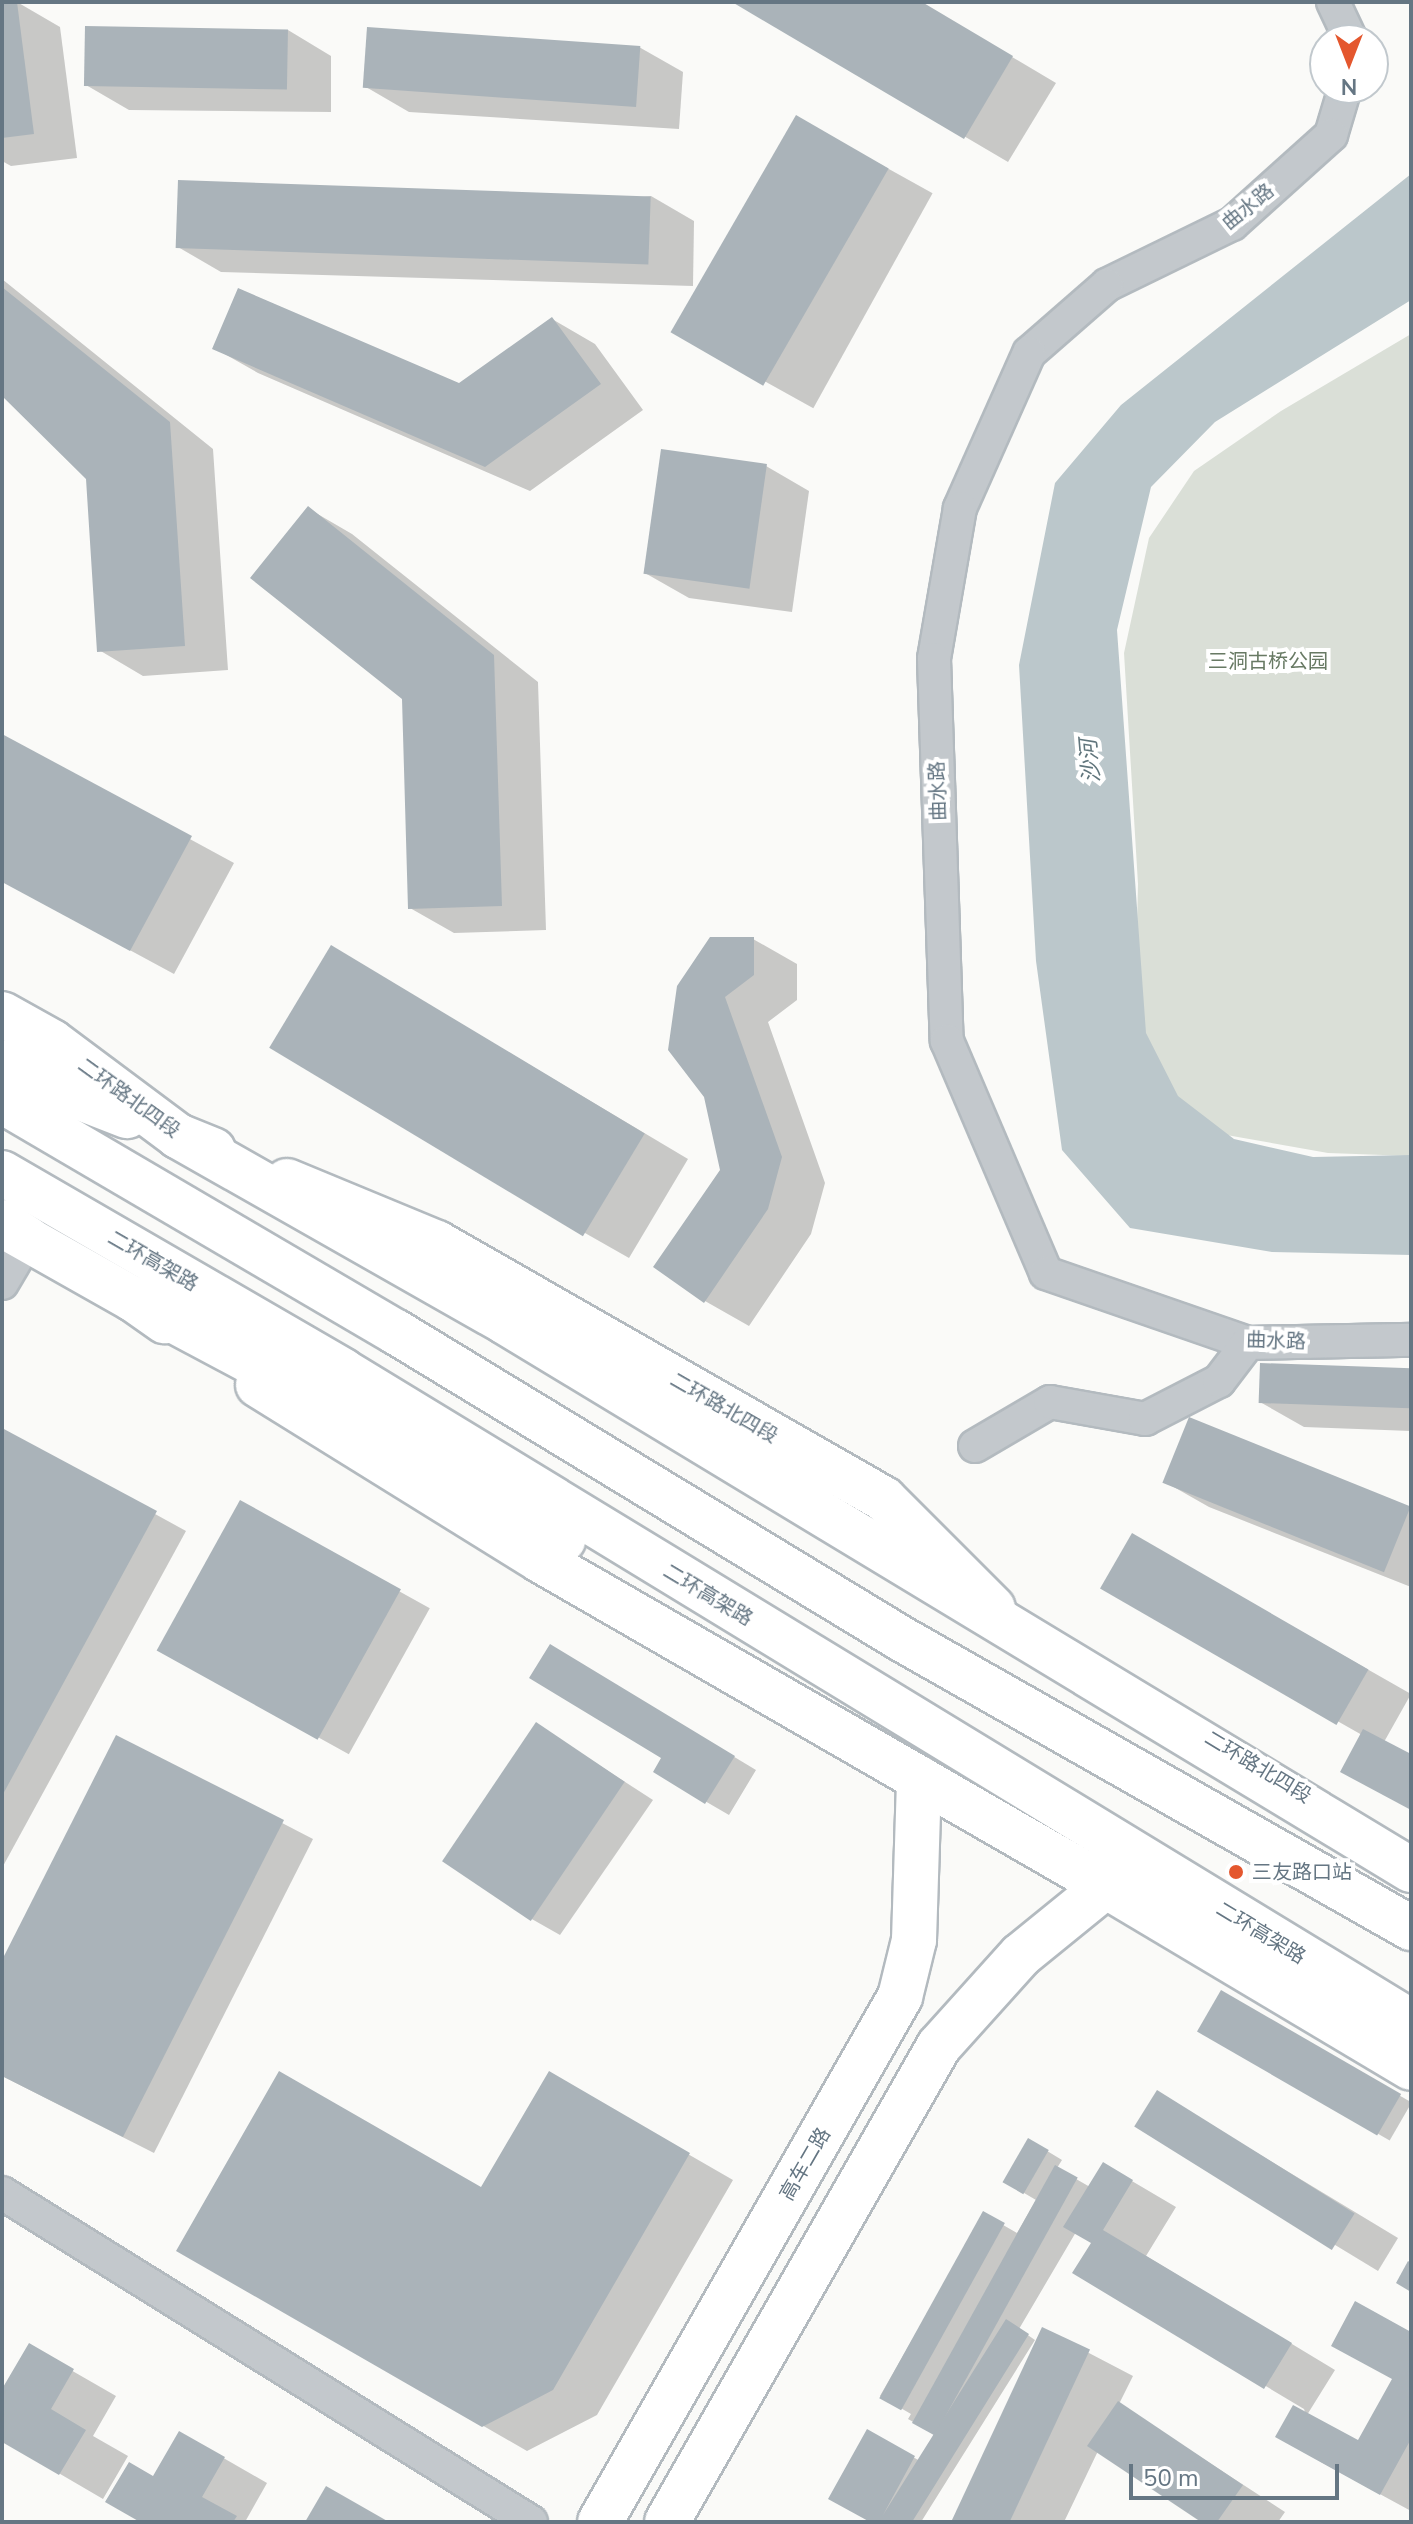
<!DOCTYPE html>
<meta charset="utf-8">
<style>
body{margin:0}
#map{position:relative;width:1413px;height:2524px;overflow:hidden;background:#fafaf8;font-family:"Nunito Sans","Noto Sans SC",sans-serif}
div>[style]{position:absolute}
.green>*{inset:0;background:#dadfd7}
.water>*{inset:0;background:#bbc7cb}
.shadow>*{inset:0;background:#0003;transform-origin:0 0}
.building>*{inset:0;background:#aab3b9;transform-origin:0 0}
.roads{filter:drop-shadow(2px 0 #b3babf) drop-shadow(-2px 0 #b3babf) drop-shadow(0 2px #b3babf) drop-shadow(0 -2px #b3babf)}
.street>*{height:32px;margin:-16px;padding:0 16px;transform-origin:16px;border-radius:16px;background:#c3c8cc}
.secondary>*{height:44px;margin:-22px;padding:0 22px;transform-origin:22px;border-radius:22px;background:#fff}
.highway>*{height:44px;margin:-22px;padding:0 22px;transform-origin:22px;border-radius:22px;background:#fff}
.dots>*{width:22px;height:22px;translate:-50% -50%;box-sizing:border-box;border:4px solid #fff;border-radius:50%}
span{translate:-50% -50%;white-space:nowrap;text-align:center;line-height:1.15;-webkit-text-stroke:8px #fff;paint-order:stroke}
.street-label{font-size:20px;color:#657683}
.park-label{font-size:20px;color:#687a64}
.poi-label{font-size:20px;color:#657683}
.left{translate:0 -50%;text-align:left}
.water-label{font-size:22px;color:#60757c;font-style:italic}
.frame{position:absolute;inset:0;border:4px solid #657683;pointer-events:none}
.north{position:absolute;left:1309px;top:24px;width:80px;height:80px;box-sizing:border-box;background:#fff;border:2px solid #c1c8cd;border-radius:50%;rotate:180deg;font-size:22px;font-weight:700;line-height:32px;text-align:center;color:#657683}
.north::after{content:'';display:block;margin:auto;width:28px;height:36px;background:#e4572e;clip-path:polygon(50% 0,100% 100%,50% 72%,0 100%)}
.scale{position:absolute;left:1129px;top:2464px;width:210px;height:36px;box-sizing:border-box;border:4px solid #657683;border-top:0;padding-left:10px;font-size:24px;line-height:28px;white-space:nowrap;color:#657683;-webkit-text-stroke:6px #fff;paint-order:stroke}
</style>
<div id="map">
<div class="green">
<i style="clip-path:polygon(1411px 334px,1411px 1156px,1328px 1153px,1198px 1130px,1134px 1052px,1138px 884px,1124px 653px,1149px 538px,1194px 471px,1281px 411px)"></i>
</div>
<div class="water">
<i style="clip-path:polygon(1411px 174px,1411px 300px,1215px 422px,1151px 487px,1117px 630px,1146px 1033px,1178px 1096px,1234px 1139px,1313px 1157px,1411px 1155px,1411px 1255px,1272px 1252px,1130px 1228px,1062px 1150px,1036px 961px,1019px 665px,1055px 483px,1121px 405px)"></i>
</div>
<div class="shadow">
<i style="clip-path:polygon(2px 2px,17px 2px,60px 27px,77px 158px,11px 166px,2px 161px)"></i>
<i style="clip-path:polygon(736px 2px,919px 2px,1056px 83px,1008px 162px)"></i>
<i style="clip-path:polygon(288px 30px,331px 56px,331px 112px,129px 110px,86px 85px)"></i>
<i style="clip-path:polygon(639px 47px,683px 72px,679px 129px,409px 112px,366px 87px)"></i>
<i style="left:797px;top:118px;width:155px;height:246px;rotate:29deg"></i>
<i style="clip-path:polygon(651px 196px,694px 221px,693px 286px,221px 272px,178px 247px)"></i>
<i style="clip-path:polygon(2px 279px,213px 449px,228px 670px,143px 676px,99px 650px,88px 478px,2px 394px)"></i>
<i style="clip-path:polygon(552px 319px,595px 344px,643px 410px,530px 491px,258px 373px,214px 348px,459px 386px)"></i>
<i style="clip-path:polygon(766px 466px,809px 491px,792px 612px,689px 598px,645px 573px)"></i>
<i style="clip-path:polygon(309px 509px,352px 534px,538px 682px,546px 930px,454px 933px,410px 908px,404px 698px)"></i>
<i style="clip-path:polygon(2px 737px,234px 863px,174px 974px,2px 881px)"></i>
<i style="clip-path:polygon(753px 939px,797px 964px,797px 1000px,768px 1022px,825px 1183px,811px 1234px,749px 1326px,705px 1301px,722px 1170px,706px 1096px,670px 1050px)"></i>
<i style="clip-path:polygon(375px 973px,688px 1159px,629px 1258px,585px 1233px)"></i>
<i style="clip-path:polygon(1411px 1370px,1411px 1431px,1304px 1427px,1260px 1402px)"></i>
<i style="clip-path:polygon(2px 1430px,186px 1531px,2px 1868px)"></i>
<i style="clip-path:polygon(1165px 1482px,1411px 1507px,1411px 1587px,1209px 1507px)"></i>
<i style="left:240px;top:1503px;width:217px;height:167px;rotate:29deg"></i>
<i style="clip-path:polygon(1133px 1536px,1411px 1694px,1384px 1742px,1411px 1757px,1411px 1810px,1362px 1735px,1103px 1588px)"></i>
<i style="clip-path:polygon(573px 1660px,756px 1770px,729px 1815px,655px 1772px,664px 1757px)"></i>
<i style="clip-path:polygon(537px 1725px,653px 1800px,560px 1935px,530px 1918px)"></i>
<i style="clip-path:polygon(117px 1738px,313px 1839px,154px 2153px,2px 2076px,2px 1964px)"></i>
<i style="left:1222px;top:1993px;width:219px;height:44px;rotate:30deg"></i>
<i style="clip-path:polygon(549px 2074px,733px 2180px,597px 2415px,527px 2451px,178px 2250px,482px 2190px)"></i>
<i style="clip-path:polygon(1199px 2118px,1398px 2238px,1378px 2271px,1137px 2125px)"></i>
<i style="clip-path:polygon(1029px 2140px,1062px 2160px,1057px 2168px,1090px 2187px,1103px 2164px,1176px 2207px,1146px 2256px,1335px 2370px,1307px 2415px,1359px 2443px,1394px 2380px,1411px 2334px,1411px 2511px,1321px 2462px,1304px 2409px,1075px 2272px,1093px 2243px,1076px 2232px,1019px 2329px,1035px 2340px,921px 2522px,873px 2522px,868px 2432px,920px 2461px,936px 2435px,908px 2419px,911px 2414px,880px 2396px,984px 2214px,1017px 2233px,1036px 2200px,1004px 2181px)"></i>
<i style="clip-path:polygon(1043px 2329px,1133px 2376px,1119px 2404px,1285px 2512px,1278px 2522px,1204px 2522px,1098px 2451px,1064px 2522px,952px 2522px)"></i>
<i style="clip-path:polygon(29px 2346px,116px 2396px,93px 2436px,128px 2456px,103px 2499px,2px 2440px,2px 2390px)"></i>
<i style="clip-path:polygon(180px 2433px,267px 2483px,245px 2522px,144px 2522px,154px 2478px)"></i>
</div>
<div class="building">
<i style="clip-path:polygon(2px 2px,17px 2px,34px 134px,2px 138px)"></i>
<i style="clip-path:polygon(732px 2px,922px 2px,1013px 56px,964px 139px)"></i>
<i style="left:85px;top:26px;width:203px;height:60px;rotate:1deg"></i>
<i style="left:367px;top:27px;width:274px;height:61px;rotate:4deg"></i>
<i style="left:796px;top:115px;width:107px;height:251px;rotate:30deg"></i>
<i style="left:178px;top:180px;width:473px;height:68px;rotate:2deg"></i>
<i style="clip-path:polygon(2px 287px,170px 422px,185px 646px,97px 652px,86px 479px,2px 396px)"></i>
<i style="clip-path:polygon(238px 288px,459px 383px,552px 317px,601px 384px,485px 467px,212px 349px)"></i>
<i style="left:661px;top:449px;width:107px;height:126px;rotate:8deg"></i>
<i style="clip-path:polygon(308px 506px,494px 655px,502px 906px,408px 909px,402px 699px,250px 578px)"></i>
<i style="clip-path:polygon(2px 734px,192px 836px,130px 951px,2px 882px)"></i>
<i style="clip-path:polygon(710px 937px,754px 937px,754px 975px,725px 997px,782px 1157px,768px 1209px,704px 1303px,653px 1267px,720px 1170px,704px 1097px,668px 1050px,677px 986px)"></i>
<i style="left:331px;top:945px;width:366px;height:120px;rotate:31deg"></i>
<i style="left:1260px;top:1363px;width:151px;height:40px;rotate:2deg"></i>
<i style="left:1189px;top:1417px;width:239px;height:71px;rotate:22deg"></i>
<i style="clip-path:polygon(2px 1428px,157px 1511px,2px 1796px)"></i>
<i style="left:240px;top:1500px;width:184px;height:172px;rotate:29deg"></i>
<i style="left:1132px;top:1533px;width:273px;height:64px;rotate:30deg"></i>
<i style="clip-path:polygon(550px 1644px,735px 1756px,705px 1804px,653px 1772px,661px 1758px,529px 1678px)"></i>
<i style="left:536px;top:1722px;width:107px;height:168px;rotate:34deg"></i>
<i style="clip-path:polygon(1363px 1729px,1411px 1754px,1411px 1810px,1340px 1772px)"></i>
<i style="clip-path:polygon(116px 1735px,284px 1820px,123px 2137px,2px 2076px,2px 1960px)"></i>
<i style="left:1221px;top:1990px;width:208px;height:48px;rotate:30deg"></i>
<i style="clip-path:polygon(279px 2071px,481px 2187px,549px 2071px,690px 2153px,553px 2390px,482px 2427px,176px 2251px)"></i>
<i style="left:1157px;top:2090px;width:233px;height:43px;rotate:32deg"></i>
<i style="left:1028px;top:2138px;width:24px;height:51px;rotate:30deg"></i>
<i style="clip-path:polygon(1103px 2162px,1133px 2180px,1103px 2230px,1292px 2343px,1264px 2389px,1072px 2273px,1091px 2243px,1063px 2227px)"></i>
<i style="left:1055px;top:2165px;width:26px;height:295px;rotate:29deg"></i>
<i style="left:983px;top:2211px;width:25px;height:214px;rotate:29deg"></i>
<i style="clip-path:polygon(1408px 2261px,1411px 2263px,1411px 2292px,1396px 2283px)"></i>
<i style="clip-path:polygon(1355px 2301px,1411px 2332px,1411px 2439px,1380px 2495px,1275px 2437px,1293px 2405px,1358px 2440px,1392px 2379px,1331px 2346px)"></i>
<i style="clip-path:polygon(1006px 2319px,1029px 2334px,912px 2522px,870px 2522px,828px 2499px,867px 2429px,915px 2456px,883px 2515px)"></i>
<i style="left:1042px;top:2327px;width:53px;height:216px;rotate:25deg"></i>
<i style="clip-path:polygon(29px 2343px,74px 2369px,51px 2409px,86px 2430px,59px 2475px,2px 2442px,2px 2389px)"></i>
<i style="clip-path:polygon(1118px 2401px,1243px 2485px,1217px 2522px,1201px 2522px,1087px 2446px)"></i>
<i style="clip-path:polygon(179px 2431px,225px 2457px,202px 2497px,237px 2516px,233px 2522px,140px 2522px,105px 2502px,129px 2462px,153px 2476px)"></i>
<i style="clip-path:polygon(326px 2486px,389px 2522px,305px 2522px)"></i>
</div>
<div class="roads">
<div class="street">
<i style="left:1333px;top:2px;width:42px;rotate:64.7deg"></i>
<i style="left:1345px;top:88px;width:49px;rotate:106.6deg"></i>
<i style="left:1331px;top:135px;width:133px;rotate:138deg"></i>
<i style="left:1232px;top:224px;width:139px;rotate:154deg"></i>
<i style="left:1107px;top:285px;width:103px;rotate:138.9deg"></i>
<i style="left:1029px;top:353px;width:170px;rotate:114deg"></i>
<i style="left:960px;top:508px;width:153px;rotate:99.8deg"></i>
<i style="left:934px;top:659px;width:382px;rotate:88.1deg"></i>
<i style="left:947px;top:1041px;width:252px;rotate:66.9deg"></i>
<i style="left:1046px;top:1273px;width:214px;rotate:19.1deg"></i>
<i style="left:1248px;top:1343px;width:163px;rotate:-1.1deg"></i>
<i style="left:2px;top:1283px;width:51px;rotate:-59.4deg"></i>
<i style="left:975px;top:1446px;width:87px;rotate:-30.4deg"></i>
<i style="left:1050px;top:1402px;width:97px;rotate:10.1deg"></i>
<i style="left:1145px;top:1419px;width:83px;rotate:-27.2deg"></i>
<i style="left:1219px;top:1381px;width:48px;rotate:-52.7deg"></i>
<i style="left:2px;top:2193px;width:623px;rotate:31.88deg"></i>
</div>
<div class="secondary">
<i style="left:2px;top:1014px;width:57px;rotate:29.2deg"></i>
<i style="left:52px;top:1042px;width:157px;rotate:36.7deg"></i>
<i style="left:178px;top:1136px;width:38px;rotate:22deg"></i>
<i style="left:2px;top:1062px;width:37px;rotate:29deg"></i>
<i style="left:34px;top:1080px;width:100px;rotate:21.2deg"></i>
<i style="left:287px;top:1181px;width:162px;rotate:22.5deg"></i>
<i style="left:437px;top:1243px;width:515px;rotate:29.8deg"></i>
<i style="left:884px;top:1499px;width:154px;rotate:45deg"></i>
<i style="left:2px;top:1225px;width:150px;rotate:29.5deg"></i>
<i style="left:133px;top:1299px;width:39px;rotate:35deg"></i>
<i style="left:258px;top:1385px;width:332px;rotate:31.8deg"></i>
<i style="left:540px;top:1560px;width:653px;rotate:29.94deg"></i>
<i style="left:1106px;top:1886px;width:355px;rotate:30.8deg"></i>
<i style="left:600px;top:2522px;width:605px;rotate:-60.26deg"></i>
<i style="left:900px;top:1997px;width:59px;rotate:-76.2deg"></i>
<i style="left:914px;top:1940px;width:162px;rotate:-88.2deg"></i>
<i style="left:667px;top:2522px;width:548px;rotate:-60.26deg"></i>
<i style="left:939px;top:2046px;width:122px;rotate:-48deg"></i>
<i style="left:1021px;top:1955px;width:109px;rotate:-39.1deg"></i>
</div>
<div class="highway">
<i style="left:2px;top:1101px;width:457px;rotate:30.4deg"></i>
<i style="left:396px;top:1332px;width:590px;rotate:31.26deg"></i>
<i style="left:900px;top:1638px;width:588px;rotate:29.58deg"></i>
<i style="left:178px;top:1136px;width:376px;rotate:29.6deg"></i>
<i style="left:505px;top:1322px;width:1059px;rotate:31.17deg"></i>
<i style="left:2px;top:1173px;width:394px;rotate:30.1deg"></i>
<i style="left:343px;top:1371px;width:1251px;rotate:31.36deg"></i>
<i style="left:2px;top:1222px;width:31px;rotate:33deg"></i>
<i style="left:133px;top:1299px;width:181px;rotate:28deg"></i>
<i style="left:293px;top:1384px;width:312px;rotate:30deg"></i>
</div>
</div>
<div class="dots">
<i style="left:1236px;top:1872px;background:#e4572e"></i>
</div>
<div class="street-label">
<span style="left:1248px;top:207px;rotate:-39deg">曲水路</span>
<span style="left:938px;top:791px;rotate:-92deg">曲水路</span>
<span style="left:129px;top:1098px;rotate:36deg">二环路北四段</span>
<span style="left:153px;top:1261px;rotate:30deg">二环高架路</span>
<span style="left:1276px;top:1341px;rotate:2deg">曲水路</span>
<span style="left:724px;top:1408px;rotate:30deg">二环路北四段</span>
<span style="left:708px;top:1595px;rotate:31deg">二环高架路</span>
<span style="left:1258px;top:1767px;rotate:31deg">二环路北四段</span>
<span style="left:1261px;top:1933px;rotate:31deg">二环高架路</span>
<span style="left:805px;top:2164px;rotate:-60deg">高车二路</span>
</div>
<div class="park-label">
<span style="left:1268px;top:661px">三洞古桥公园</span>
</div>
<div class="poi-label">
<span class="left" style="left:1252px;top:1872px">三友路口站</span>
</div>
<div class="water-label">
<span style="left:1091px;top:761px;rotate:-95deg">沙河</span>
</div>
<div class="frame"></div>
<div class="north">N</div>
<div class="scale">50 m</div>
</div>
